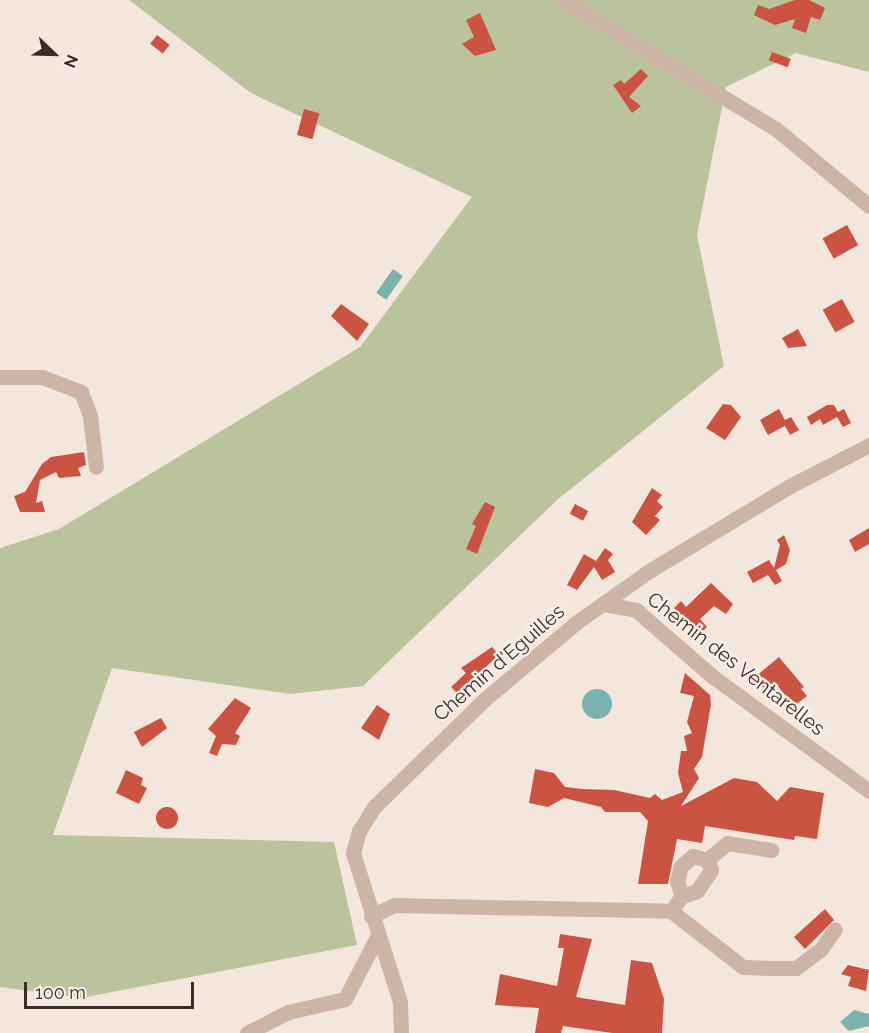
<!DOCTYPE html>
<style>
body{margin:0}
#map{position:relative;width:869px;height:1033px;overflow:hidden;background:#f3e6dc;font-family:Raleway,sans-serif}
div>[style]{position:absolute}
.green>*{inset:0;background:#bac39b}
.water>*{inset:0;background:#7ab2ae;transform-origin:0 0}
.round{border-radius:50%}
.building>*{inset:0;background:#cb5342;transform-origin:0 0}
.minor>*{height:15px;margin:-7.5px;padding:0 7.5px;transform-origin:7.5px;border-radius:7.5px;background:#ccb4a7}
span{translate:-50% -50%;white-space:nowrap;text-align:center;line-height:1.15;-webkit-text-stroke:4.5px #fbf0e9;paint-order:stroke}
.street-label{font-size:20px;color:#382b28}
.north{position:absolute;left:24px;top:24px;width:60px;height:60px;-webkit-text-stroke:4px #fbf0e9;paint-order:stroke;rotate:113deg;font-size:16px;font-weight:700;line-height:24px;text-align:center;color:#382b28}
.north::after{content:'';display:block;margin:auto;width:21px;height:27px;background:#382b28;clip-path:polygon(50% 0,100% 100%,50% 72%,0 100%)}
.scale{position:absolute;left:24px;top:982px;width:170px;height:27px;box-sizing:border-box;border:3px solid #382b28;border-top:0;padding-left:8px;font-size:18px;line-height:21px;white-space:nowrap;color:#382b28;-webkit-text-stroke:4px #fbf0e9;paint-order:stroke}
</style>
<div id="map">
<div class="green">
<i style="clip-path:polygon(129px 0,869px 0,869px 72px,796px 53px,726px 87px,697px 235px,724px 366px,557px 500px,363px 686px,290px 694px,112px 668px,53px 835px,334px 842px,357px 945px,81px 998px,0 987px,0 548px,59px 529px,360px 347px,472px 197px,251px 93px)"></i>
</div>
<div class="water">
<i style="left:393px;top:269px;width:12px;height:29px;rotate:35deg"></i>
<i class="round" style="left:582px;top:689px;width:30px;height:30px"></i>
<i style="clip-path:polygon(854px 1010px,869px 1014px,869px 1026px,849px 1031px,840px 1022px)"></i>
</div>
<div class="building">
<i style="clip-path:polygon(795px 0,809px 0,825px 8px,820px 20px,811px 17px,806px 33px,792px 28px,795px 19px,775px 25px,754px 15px,758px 5px,769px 9px)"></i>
<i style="clip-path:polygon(480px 13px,496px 50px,475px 56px,462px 44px,474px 37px,466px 20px)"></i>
<i style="left:157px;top:35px;width:16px;height:11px;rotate:38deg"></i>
<i style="left:772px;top:52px;width:20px;height:9px;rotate:20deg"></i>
<i style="clip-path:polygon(641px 69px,648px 76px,629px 97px,641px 106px,632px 113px,613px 85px,621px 80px,624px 84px)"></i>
<i style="left:304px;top:109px;width:16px;height:27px;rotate:15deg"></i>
<i style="left:847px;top:225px;width:23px;height:28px;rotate:61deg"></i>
<i style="left:842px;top:299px;width:26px;height:22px;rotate:61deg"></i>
<i style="clip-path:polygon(341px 304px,369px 324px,357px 341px,331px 316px)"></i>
<i style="clip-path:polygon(798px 329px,807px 346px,788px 348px,782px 338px)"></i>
<i style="clip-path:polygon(723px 404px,731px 405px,741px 417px,725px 440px,706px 428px)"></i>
<i style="clip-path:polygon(827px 405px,834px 405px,838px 412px,844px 409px,851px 423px,843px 427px,837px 417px,823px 425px,820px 419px,811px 425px,807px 417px)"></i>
<i style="clip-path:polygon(779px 409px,785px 420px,791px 417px,799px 430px,790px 435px,785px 426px,768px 435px,760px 420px)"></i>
<i style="clip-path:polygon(84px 452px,86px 465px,78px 468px,81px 476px,59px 478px,56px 472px,40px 480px,36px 503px,42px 501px,45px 512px,20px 512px,14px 496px,25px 492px,42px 464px,51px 457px)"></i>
<i style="clip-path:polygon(652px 488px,662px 495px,657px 501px,663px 507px,655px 516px,660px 520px,646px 535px,632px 522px)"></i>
<i style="clip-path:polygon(485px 502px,495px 507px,477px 554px,466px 549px,476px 526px,472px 524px)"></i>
<i style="left:575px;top:504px;width:15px;height:11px;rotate:28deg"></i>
<i style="clip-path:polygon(869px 528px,869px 544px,855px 552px,849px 540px)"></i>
<i style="clip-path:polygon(784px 535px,790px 550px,786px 564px,776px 570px,782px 581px,775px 585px,768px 575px,753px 583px,747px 572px,769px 560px,774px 568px,780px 545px,777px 540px)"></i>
<i style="clip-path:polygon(605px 548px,613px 554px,608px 560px,615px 572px,602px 580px,594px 567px,577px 590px,567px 585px,584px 554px,596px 561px)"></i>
<i style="clip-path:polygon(711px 583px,733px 604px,726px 614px,714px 606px,700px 619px,707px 627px,699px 635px,674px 608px,681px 601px,686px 607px)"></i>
<i style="clip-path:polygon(492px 647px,499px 655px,457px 693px,451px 687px,466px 673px,461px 668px)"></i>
<i style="clip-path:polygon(779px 657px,804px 687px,801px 689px,807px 696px,794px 706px,777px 685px,767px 693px,755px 677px)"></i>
<i style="clip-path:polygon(685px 673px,710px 695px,711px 704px,702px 757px,694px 769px,699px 778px,681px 806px,734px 778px,757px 782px,777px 801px,790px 787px,824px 793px,817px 839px,795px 836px,794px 840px,705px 826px,702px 843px,677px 839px,668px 884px,638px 884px,648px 821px,640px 812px,605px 812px,601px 807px,564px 798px,548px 807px,529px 803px,535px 769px,554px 773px,565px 787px,582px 789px,614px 790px,650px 798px,655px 794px,662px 800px,683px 792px,678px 773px,681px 751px,687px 751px,684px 736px,692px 733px,687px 722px,694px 696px,680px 693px)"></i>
<i style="clip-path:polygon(235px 698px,251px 708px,235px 733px,240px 736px,236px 745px,222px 744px,217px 756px,209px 753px,216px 736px,208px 729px)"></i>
<i style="clip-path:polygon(377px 705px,390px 714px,379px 740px,361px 728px)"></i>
<i style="clip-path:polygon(161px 718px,167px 728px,142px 747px,134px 732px)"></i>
<i style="clip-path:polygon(126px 770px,143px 778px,141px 785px,147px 788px,139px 804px,116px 793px)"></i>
<i class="round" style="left:156px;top:807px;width:22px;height:22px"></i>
<i style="clip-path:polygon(825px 909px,834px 920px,805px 949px,794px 937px)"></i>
<i style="clip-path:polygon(560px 934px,592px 939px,576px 997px,625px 1005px,631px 960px,652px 963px,664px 999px,662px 1033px,612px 1033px,563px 1026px,561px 1033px,535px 1033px,539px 1008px,495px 1005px,500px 974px,557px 986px,564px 948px,558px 948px)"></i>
<i style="clip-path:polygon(848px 965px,869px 970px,866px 991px,848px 986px,851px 977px,841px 974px)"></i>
</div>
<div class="minor">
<i style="left:563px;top:0;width:249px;rotate:31.2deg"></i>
<i style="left:776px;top:129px;width:121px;rotate:39.6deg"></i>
<i style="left:0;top:377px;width:42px"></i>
<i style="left:42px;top:377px;width:42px;rotate:21deg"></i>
<i style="left:81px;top:392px;width:26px;rotate:69deg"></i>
<i style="left:90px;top:416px;width:51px;rotate:83.3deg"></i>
<i style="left:603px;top:604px;width:34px;rotate:10deg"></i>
<i style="left:636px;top:610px;width:101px;rotate:41deg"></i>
<i style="left:712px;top:676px;width:195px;rotate:36.2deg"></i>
<i style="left:707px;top:860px;width:26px;rotate:-40deg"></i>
<i style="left:727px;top:843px;width:45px;rotate:9deg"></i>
<i style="left:671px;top:911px;width:19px;rotate:-54deg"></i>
<i style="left:682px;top:896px;width:16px;rotate:-18deg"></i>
<i style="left:697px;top:891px;width:25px;rotate:-56deg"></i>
<i style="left:711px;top:870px;width:11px;rotate:-112deg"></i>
<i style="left:707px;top:860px;width:15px;rotate:-164deg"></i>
<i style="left:693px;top:856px;width:16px;rotate:140deg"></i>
<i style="left:681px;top:866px;width:16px;rotate:105deg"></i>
<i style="left:677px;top:881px;width:16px;rotate:72deg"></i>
<i style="left:371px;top:916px;width:26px;rotate:-25deg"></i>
<i style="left:395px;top:905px;width:276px;rotate:1.2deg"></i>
<i style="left:671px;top:911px;width:91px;rotate:37.9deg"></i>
<i style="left:743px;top:967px;width:27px;rotate:2deg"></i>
<i style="left:770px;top:968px;width:26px"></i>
<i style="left:796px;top:968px;width:31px;rotate:-37deg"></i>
<i style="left:821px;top:949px;width:24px;rotate:-55deg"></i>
<i style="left:247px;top:1033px;width:46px;rotate:-27.1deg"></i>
<i style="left:288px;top:1012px;width:58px;rotate:-12.8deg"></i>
<i style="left:345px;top:999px;width:72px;rotate:-62.7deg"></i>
<i style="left:401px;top:1033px;width:31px;rotate:-92deg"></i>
<i style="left:400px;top:1002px;width:156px;rotate:-107.5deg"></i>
<i style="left:353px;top:853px;width:23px;rotate:-75deg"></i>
<i style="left:359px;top:831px;width:28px;rotate:-58deg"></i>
<i style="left:374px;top:807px;width:156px;rotate:-44.2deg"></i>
<i style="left:486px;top:698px;width:119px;rotate:-39.9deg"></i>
<i style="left:577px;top:622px;width:88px;rotate:-35.3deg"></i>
<i style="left:649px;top:571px;width:165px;rotate:-31.1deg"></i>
<i style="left:790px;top:486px;width:89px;rotate:-27.4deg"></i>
</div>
<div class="street-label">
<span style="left:499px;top:663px;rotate:-41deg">Chemin d'Eguilles</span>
<span style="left:736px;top:664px;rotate:38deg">Chemin des Ventarelles</span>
</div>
<div class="north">N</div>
<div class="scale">100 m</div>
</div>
